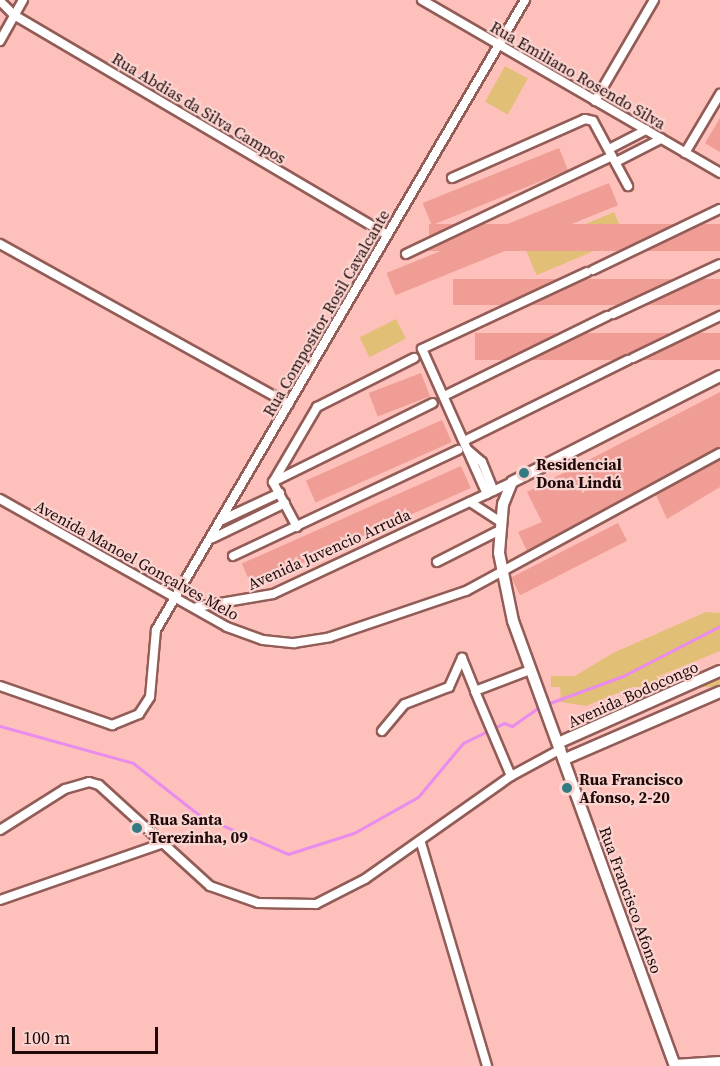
<!DOCTYPE html>
<meta charset="utf-8">
<style>
body{margin:0}
#map{position:relative;width:720px;height:1066px;overflow:hidden;background:#fec0ba;font-family:"Source Serif 4",serif}
div>[style]{position:absolute}
.green>*{inset:0;background:#e2bf76;transform-origin:0 0}
.stream>*{height:3px;margin:-1.5px;padding:0 1.5px;transform-origin:1.5px;border-radius:1.5px;background:#e88ced}
.building>*{inset:0;background:#ef9d95;transform-origin:0 0}
.roads{filter:drop-shadow(2px 0 #925c57) drop-shadow(-2px 0 #925c57) drop-shadow(0 2px #925c57) drop-shadow(0 -2px #925c57)}
.minor>*{height:8px;margin:-4px;padding:0 4px;transform-origin:4px;border-radius:4px;background:#fff}
.tertiary>*{height:10px;margin:-5px;padding:0 5px;transform-origin:5px;border-radius:5px;background:#fff}
.dots>*{width:16px;height:16px;translate:-50% -50%;box-sizing:border-box;border:3px solid #fad4d0;border-radius:50%}
span{translate:-50% -50%;white-space:nowrap;text-align:center;line-height:1.15;-webkit-text-stroke:4.5px #fad4d0;paint-order:stroke}
.street-label{font-size:16px;color:#1f0a09}
.poi-label{font-size:16px;color:#1f0a09;font-weight:700}
.left{translate:0 -50%;text-align:left}
.scale{position:absolute;left:12px;top:1027px;width:146px;height:27px;box-sizing:border-box;border:3px solid #1f0a09;border-top:0;padding-left:8px;font-size:18px;line-height:21px;white-space:nowrap;color:#1f0a09;-webkit-text-stroke:4px #fad4d0;paint-order:stroke}
</style>
<div id="map">
<div class="green">
<i style="left:505px;top:66px;width:26px;height:41px;rotate:29deg"></i>
<i style="left:614px;top:212px;width:28px;height:96px;rotate:67deg"></i>
<i style="left:396px;top:319px;width:22px;height:41px;rotate:63deg"></i>
<i style="clip-path:polygon(706px 612px,720px 613px,720px 651px,586px 706px,561px 702px,560px 685px,613px 653px)"></i>
<i style="left:720px;top:676px;width:11px;height:169px;rotate:90deg"></i>
</div>
<div class="stream">
<i style="left:547px;top:704px;width:81px;rotate:-20.2deg"></i>
<i style="left:623px;top:676px;width:109px;rotate:-27.3deg"></i>
<i style="left:0;top:726px;width:138px;rotate:15.5deg"></i>
<i style="left:133px;top:763px;width:84px;rotate:38.2deg"></i>
<i style="left:199px;top:815px;width:97px;rotate:23.7deg"></i>
<i style="left:288px;top:854px;width:69px;rotate:-17.7deg"></i>
<i style="left:354px;top:833px;width:73px;rotate:-29.4deg"></i>
<i style="left:418px;top:797px;width:70px;rotate:-50.2deg"></i>
<i style="left:463px;top:743px;width:46px;rotate:-26deg"></i>
<i style="left:504px;top:723px;width:9px;rotate:21deg"></i>
<i style="left:512px;top:726px;width:35px;rotate:-35deg"></i>
</div>
<div class="building">
<i style="clip-path:polygon(720px 118px,720px 152px,705px 143px)"></i>
<i style="left:559px;top:148px;width:24px;height:147px;rotate:68deg"></i>
<i style="left:609px;top:183px;width:24px;height:240px;rotate:68deg"></i>
<i style="left:720px;top:224px;width:27px;height:291px;rotate:90deg"></i>
<i style="left:720px;top:279px;width:26px;height:267px;rotate:90deg"></i>
<i style="left:720px;top:333px;width:27px;height:245px;rotate:90deg"></i>
<i style="left:421px;top:373px;width:25px;height:56px;rotate:69deg"></i>
<i style="clip-path:polygon(720px 392px,720px 447px,527px 551px,518px 532px,542px 522px,527px 492px)"></i>
<i style="left:442px;top:420px;width:24px;height:149px;rotate:66deg"></i>
<i style="clip-path:polygon(720px 460px,720px 487px,667px 519px,656px 495px)"></i>
<i style="left:461px;top:466px;width:24px;height:240px;rotate:66deg"></i>
<i style="left:618px;top:523px;width:20px;height:120px;rotate:63deg"></i>
</div>
<div class="roads">
<div class="minor">
<i style="left:422px;top:0;width:345px;rotate:30.1deg"></i>
<i style="left:0;top:1px;width:20px;rotate:45deg"></i>
<i style="left:14px;top:15px;width:433px;rotate:30.5deg"></i>
<i style="left:0;top:41px;width:47px;rotate:-60.7deg"></i>
<i style="left:595px;top:101px;width:117px;rotate:-59.7deg"></i>
<i style="left:609px;top:149px;width:42px;rotate:-27.2deg"></i>
<i style="left:685px;top:153px;width:69px;rotate:-59.3deg"></i>
<i style="left:616px;top:162px;width:51px;rotate:-27.1deg"></i>
<i style="left:452px;top:178px;width:145px;rotate:-23.9deg"></i>
<i style="left:585px;top:119px;width:8px;rotate:14deg"></i>
<i style="left:593px;top:121px;width:74px;rotate:61.7deg"></i>
<i style="left:0;top:244px;width:330px;rotate:29deg"></i>
<i style="left:406px;top:254px;width:228px;rotate:-25.4deg"></i>
<i style="left:593px;top:270px;width:141px;rotate:-25.7deg"></i>
<i style="left:613px;top:314px;width:118px;rotate:-25deg"></i>
<i style="left:633px;top:358px;width:97px;rotate:-25.8deg"></i>
<i style="left:444px;top:396px;width:182px;rotate:-26.1deg"></i>
<i style="left:464px;top:441px;width:183px;rotate:-26.3deg"></i>
<i style="left:468px;top:450px;width:18px;rotate:41deg"></i>
<i style="left:482px;top:462px;width:31px;rotate:68deg"></i>
<i style="left:273px;top:482px;width:178px;rotate:-26.3deg"></i>
<i style="left:487px;top:494px;width:159px;rotate:-114.1deg"></i>
<i style="left:422px;top:349px;width:182px;rotate:-25deg"></i>
<i style="left:0;top:499px;width:261px;rotate:29.4deg"></i>
<i style="left:227px;top:627px;width:38px;rotate:20deg"></i>
<i style="left:263px;top:640px;width:31px;rotate:6deg"></i>
<i style="left:294px;top:643px;width:36px;rotate:-9deg"></i>
<i style="left:330px;top:637px;width:144px;rotate:-18.7deg"></i>
<i style="left:466px;top:591px;width:289px;rotate:-28.5deg"></i>
<i style="left:470px;top:502px;width:37px;rotate:33deg"></i>
<i style="left:222px;top:520px;width:64px;rotate:-25deg"></i>
<i style="left:297px;top:527px;width:51px;rotate:-118.1deg"></i>
<i style="left:273px;top:482px;width:87px;rotate:-59.6deg"></i>
<i style="left:317px;top:407px;width:109px;rotate:-26.8deg"></i>
<i style="left:213px;top:538px;width:80px;rotate:-25.9deg"></i>
<i style="left:233px;top:556px;width:249px;rotate:-25.2deg"></i>
<i style="left:437px;top:562px;width:71px;rotate:-26.9deg"></i>
<i style="left:197px;top:607px;width:77px;rotate:-9.7deg"></i>
<i style="left:273px;top:594px;width:264px;rotate:-25.1deg"></i>
<i style="left:0;top:686px;width:119px;rotate:19.2deg"></i>
<i style="left:112px;top:725px;width:29px;rotate:-22deg"></i>
<i style="left:139px;top:714px;width:20px;rotate:-57deg"></i>
<i style="left:150px;top:697px;width:67px;rotate:-84.9deg"></i>
<i style="left:156px;top:630px;width:730px;rotate:-59.64deg"></i>
<i style="left:382px;top:731px;width:35px;rotate:-50deg"></i>
<i style="left:405px;top:704px;width:47px;rotate:-21.1deg"></i>
<i style="left:449px;top:687px;width:32px;rotate:-66deg"></i>
<i style="left:462px;top:658px;width:35px;rotate:68deg"></i>
<i style="left:511px;top:776px;width:92px;rotate:-113deg"></i>
<i style="left:475px;top:691px;width:59px;rotate:-20.9deg"></i>
<i style="left:0;top:830px;width:77px;rotate:-32.2deg"></i>
<i style="left:65px;top:789px;width:25px;rotate:-16deg"></i>
<i style="left:89px;top:782px;width:10px;rotate:17deg"></i>
<i style="left:99px;top:785px;width:150px;rotate:42.3deg"></i>
<i style="left:210px;top:886px;width:51px;rotate:19.5deg"></i>
<i style="left:258px;top:903px;width:58px;rotate:1deg"></i>
<i style="left:316px;top:904px;width:55px;rotate:-27deg"></i>
<i style="left:365px;top:879px;width:179px;rotate:-35.2deg"></i>
<i style="left:511px;top:776px;width:57px;rotate:-28.4deg"></i>
<i style="left:421px;top:843px;width:233px;rotate:73.5deg"></i>
<i style="left:0;top:900px;width:174px;rotate:-19.2deg"></i>
</div>
<div class="tertiary">
<i style="left:720px;top:376px;width:233px;rotate:153deg"></i>
<i style="left:512px;top:482px;width:24px;rotate:112deg"></i>
<i style="left:503px;top:504px;width:49px;rotate:94.7deg"></i>
<i style="left:499px;top:553px;width:69px;rotate:78.4deg"></i>
<i style="left:513px;top:621px;width:473px;rotate:70deg"></i>
<i style="left:675px;top:1065px;width:45px;rotate:-3.8deg"></i>
<i style="left:558px;top:743px;width:177px;rotate:-24deg"></i>
<i style="left:565px;top:759px;width:169px;rotate:-23.4deg"></i>
</div>
</div>
<div class="dots">
<i style="left:524px;top:473px;background:#337b83"></i>
<i style="left:567px;top:788px;background:#337b83"></i>
<i style="left:137px;top:828px;background:#337b83"></i>
</div>
<div class="street-label">
<span style="left:578px;top:75px;rotate:30deg">Rua Emiliano Rosendo Silva</span>
<span style="left:199px;top:108px;rotate:31deg">Rua Abdias da Silva Campos</span>
<span style="left:326px;top:313px;rotate:-60deg">Rua Compositor Rosil Cavalcante</span>
<span style="left:329px;top:549px;rotate:-24deg">Avenida Juvencio Arruda</span>
<span style="left:137px;top:560px;rotate:29deg">Avenida Manoel Gonçalves Melo</span>
<span style="left:633px;top:694px;rotate:-24deg">Avenida Bodocongo</span>
<span style="left:631px;top:900px;rotate:70deg">Rua Francisco Afonso</span>
</div>
<div class="poi-label">
<span class="left" style="left:536px;top:473px">Residencial<br>Dona Lindú</span>
<span class="left" style="left:579px;top:788px">Rua Francisco<br>Afonso, 2-20</span>
<span class="left" style="left:149px;top:828px">Rua Santa<br>Terezinha, 09</span>
</div>
<div class="scale">100 m</div>
</div>
